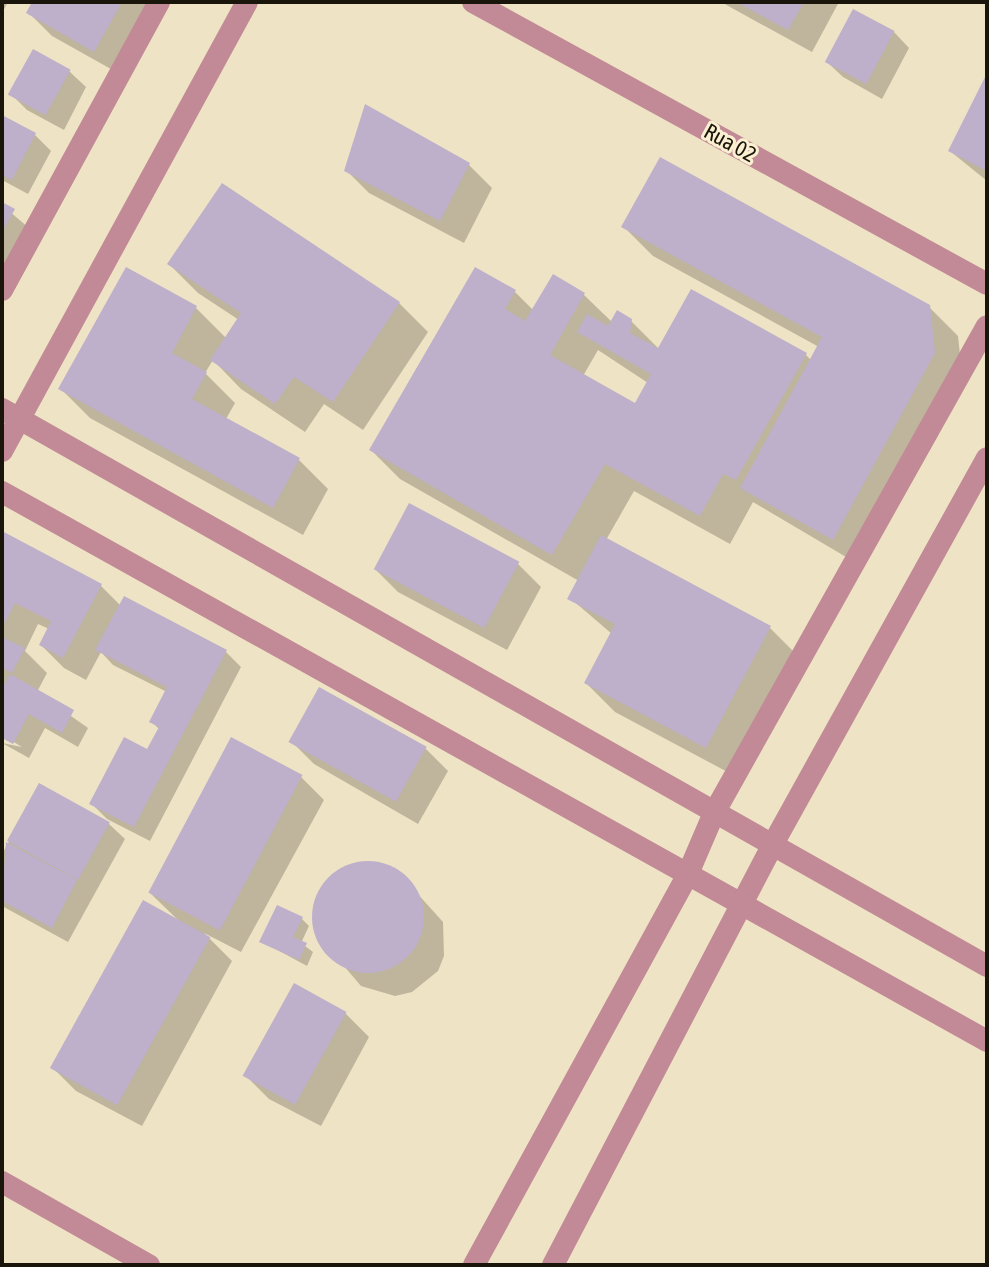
<!DOCTYPE html>
<style>
body{margin:0}
#map{position:relative;width:989px;height:1267px;overflow:hidden;background:#eee3c4;font-family:"Asap Condensed",sans-serif}
div>[style]{position:absolute}
.shadow>*{inset:0;background:#0003}
.building>*{inset:0;background:#beafcb;transform-origin:0 0}
.round{border-radius:50%}
.minor>*{height:22px;margin:-11px;padding:0 11px;transform-origin:11px;border-radius:11px;background:#c18a96}
span{translate:-50% -50%;white-space:nowrap;text-align:center;line-height:1.15;-webkit-text-stroke:6px #fbf0d1;paint-order:stroke}
.street-label{font-size:22px;color:#19150a}
.frame{position:absolute;inset:0;border:4px solid #19150a;pointer-events:none}
</style>
<div id="map">
<div class="shadow">
<i style="clip-path:polygon(2px 2px,8px 2px,2px 13px)"></i>
<i style="clip-path:polygon(35px 2px,157px 2px,118px 73px,52px 36px,29px 13px)"></i>
<i style="clip-path:polygon(721px 2px,839px 2px,812px 52px)"></i>
<i style="clip-path:polygon(894px 32px,909px 48px,882px 99px,843px 77px,827px 62px)"></i>
<i style="clip-path:polygon(34px 52px,70px 72px,86px 87px,64px 130px,27px 110px,12px 95px)"></i>
<i style="clip-path:polygon(987px 78px,987px 181px,950px 151px)"></i>
<i style="clip-path:polygon(2px 118px,35px 135px,51px 151px,28px 194px,2px 180px)"></i>
<i style="clip-path:polygon(469px 165px,492px 188px,464px 243px,369px 193px,346px 170px)"></i>
<i style="clip-path:polygon(2px 205px,36px 234px,2px 283px)"></i>
<i style="clip-path:polygon(evenodd,624px 227px,928px 306px,958px 336px,963px 383px,863px 567px,753px 502px,730px 544px,634px 491px,606px 540px,770px 628px,799px 657px,735px 776px,615px 712px,586px 683px,612px 634px,570px 598px,579px 581px,400px 479px,371px 450px,476px 269px,515px 292px,534px 311px,553px 277px,584px 295px,612px 322px,631px 321px,659px 349px,806px 355px,812px 361px,819px 347px,653px 256px,624px 227px,598px 350px,648px 383px,636px 406px,583px 376px,598px 350px)"></i>
<i style="clip-path:polygon(169px 264px,399px 303px,428px 332px,363px 430px,324px 404px,305px 432px,241px 389px,213px 360px,205px 373px,235px 403px,226px 419px,299px 460px,328px 489px,303px 535px,90px 418px,61px 389px,127px 269px,196px 308px,226px 338px,239px 320px,198px 293px)"></i>
<i style="clip-path:polygon(410px 506px,518px 564px,541px 587px,507px 650px,398px 592px,375px 569px)"></i>
<i style="clip-path:polygon(2px 536px,101px 586px,121px 606px,226px 652px,241px 667px,150px 841px,107px 819px,91px 803px,148px 752px,160px 730px,151px 721px,167px 692px,113px 665px,101px 652px,86px 680px,64px 668px,41px 645px,49px 629px,38px 624px,25px 651px,47px 673px,37px 692px,88px 728px,78px 747px,45px 728px,29px 758px,2px 743px,22px 747px,2px 735px)"></i>
<i style="clip-path:polygon(291px 741px,425px 748px,448px 771px,418px 824px,314px 764px)"></i>
<i style="clip-path:polygon(301px 777px,324px 800px,241px 952px,204px 933px,232px 961px,142px 1126px,76px 1091px,53px 1068px,178px 920px,149px 892px)"></i>
<i style="clip-path:polygon(40px 786px,109px 824px,125px 839px,68px 942px,2px 906px,2px 854px)"></i>
<i style="clip-path:polygon(380px 865px,397px 871px,443px 922px,444px 956px,438px 971px,412px 992px,395px 996px,361px 986px,315px 932px,318px 895px,343px 869px)"></i>
<i style="clip-path:polygon(301px 918px,309px 926px,301px 943px,313px 952px,307px 966px,261px 941px)"></i>
<i style="clip-path:polygon(295px 986px,346px 1014px,369px 1037px,321px 1126px,269px 1099px,246px 1076px)"></i>
</div>
<div class="building">
<i style="clip-path:polygon(32px 2px,122px 2px,94px 52px,26px 13px)"></i>
<i style="clip-path:polygon(736px 2px,804px 2px,788px 30px)"></i>
<i style="left:853px;top:9px;width:47px;height:60px;rotate:28deg"></i>
<i style="left:33px;top:49px;width:43px;height:52px;rotate:29deg"></i>
<i style="clip-path:polygon(987px 73px,987px 171px,948px 151px)"></i>
<i style="clip-path:polygon(365px 104px,470px 163px,440px 221px,344px 171px)"></i>
<i style="clip-path:polygon(2px 115px,36px 133px,12px 180px,2px 175px)"></i>
<i style="clip-path:polygon(660px 157px,930px 305px,935px 353px,833px 540px,740px 488px,822px 337px,621px 227px)"></i>
<i style="clip-path:polygon(222px 183px,400px 302px,333px 402px,294px 377px,275px 404px,210px 360px,241px 313px,167px 264px)"></i>
<i style="clip-path:polygon(2px 202px,15px 209px,2px 232px)"></i>
<i style="clip-path:polygon(126px 267px,197px 306px,172px 353px,207px 372px,192px 399px,300px 458px,273px 508px,58px 389px)"></i>
<i style="clip-path:polygon(475px 267px,516px 290px,505px 309px,525px 321px,553px 274px,585px 293px,550px 355px,635px 403px,651px 374px,577px 332px,587px 314px,608px 326px,617px 310px,632px 319px,630px 333px,658px 348px,691px 289px,807px 353px,736px 480px,723px 474px,700px 516px,605px 464px,552px 555px,369px 450px)"></i>
<i style="left:409px;top:503px;width:125px;height:75px;rotate:28deg"></i>
<i style="clip-path:polygon(2px 531px,102px 584px,63px 658px,39px 645px,51px 621px,15px 603px,2px 628px)"></i>
<i style="clip-path:polygon(601px 535px,771px 626px,706px 748px,584px 683px,615px 624px,567px 599px)"></i>
<i style="clip-path:polygon(124px 596px,227px 650px,134px 827px,89px 804px,124px 737px,147px 749px,159px 727px,149px 722px,167px 687px,95px 650px)"></i>
<i style="clip-path:polygon(2px 637px,25px 648px,12px 673px,2px 668px)"></i>
<i style="clip-path:polygon(10px 674px,74px 710px,62px 733px,29px 714px,13px 744px,2px 738px,2px 689px)"></i>
<i style="left:319px;top:687px;width:123px;height:63px;rotate:29deg"></i>
<i style="left:231px;top:737px;width:81px;height:176px;rotate:28deg"></i>
<i style="left:39px;top:783px;width:81px;height:66px;rotate:29deg"></i>
<i style="clip-path:polygon(6px 842px,77px 880px,52px 928px,2px 901px)"></i>
<i class="round" style="left:312px;top:861px;width:112px;height:112px"></i>
<i style="left:143px;top:900px;width:77px;height:192px;rotate:29deg"></i>
<i style="clip-path:polygon(277px 905px,303px 917px,293px 937px,307px 943px,299px 960px,259px 942px)"></i>
<i style="left:294px;top:983px;width:60px;height:106px;rotate:29deg"></i>
</div>
<div class="minor">
<i style="left:473px;top:2px;width:586px;rotate:28.75deg"></i>
<i style="left:2px;top:290px;width:328px;rotate:-61.4deg"></i>
<i style="left:2px;top:409px;width:1132px;rotate:29.49deg"></i>
<i style="left:2px;top:451px;width:511px;rotate:-61.38deg"></i>
<i style="left:2px;top:492px;width:1128px;rotate:29.13deg"></i>
<i style="left:2px;top:1182px;width:169px;rotate:29.5deg"></i>
<i style="left:474px;top:1265px;width:443px;rotate:-61.3deg"></i>
<i style="left:687px;top:876px;width:69px;rotate:-66.8deg"></i>
<i style="left:714px;top:813px;width:558px;rotate:-60.73deg"></i>
<i style="left:553px;top:1265px;width:475px;rotate:-62.4deg"></i>
<i style="left:773px;top:844px;width:441px;rotate:-61deg"></i>
</div>
<div class="street-label">
<span style="left:730px;top:143px;rotate:29deg">Rua 02</span>
</div>
<div class="frame"></div>
</div>
